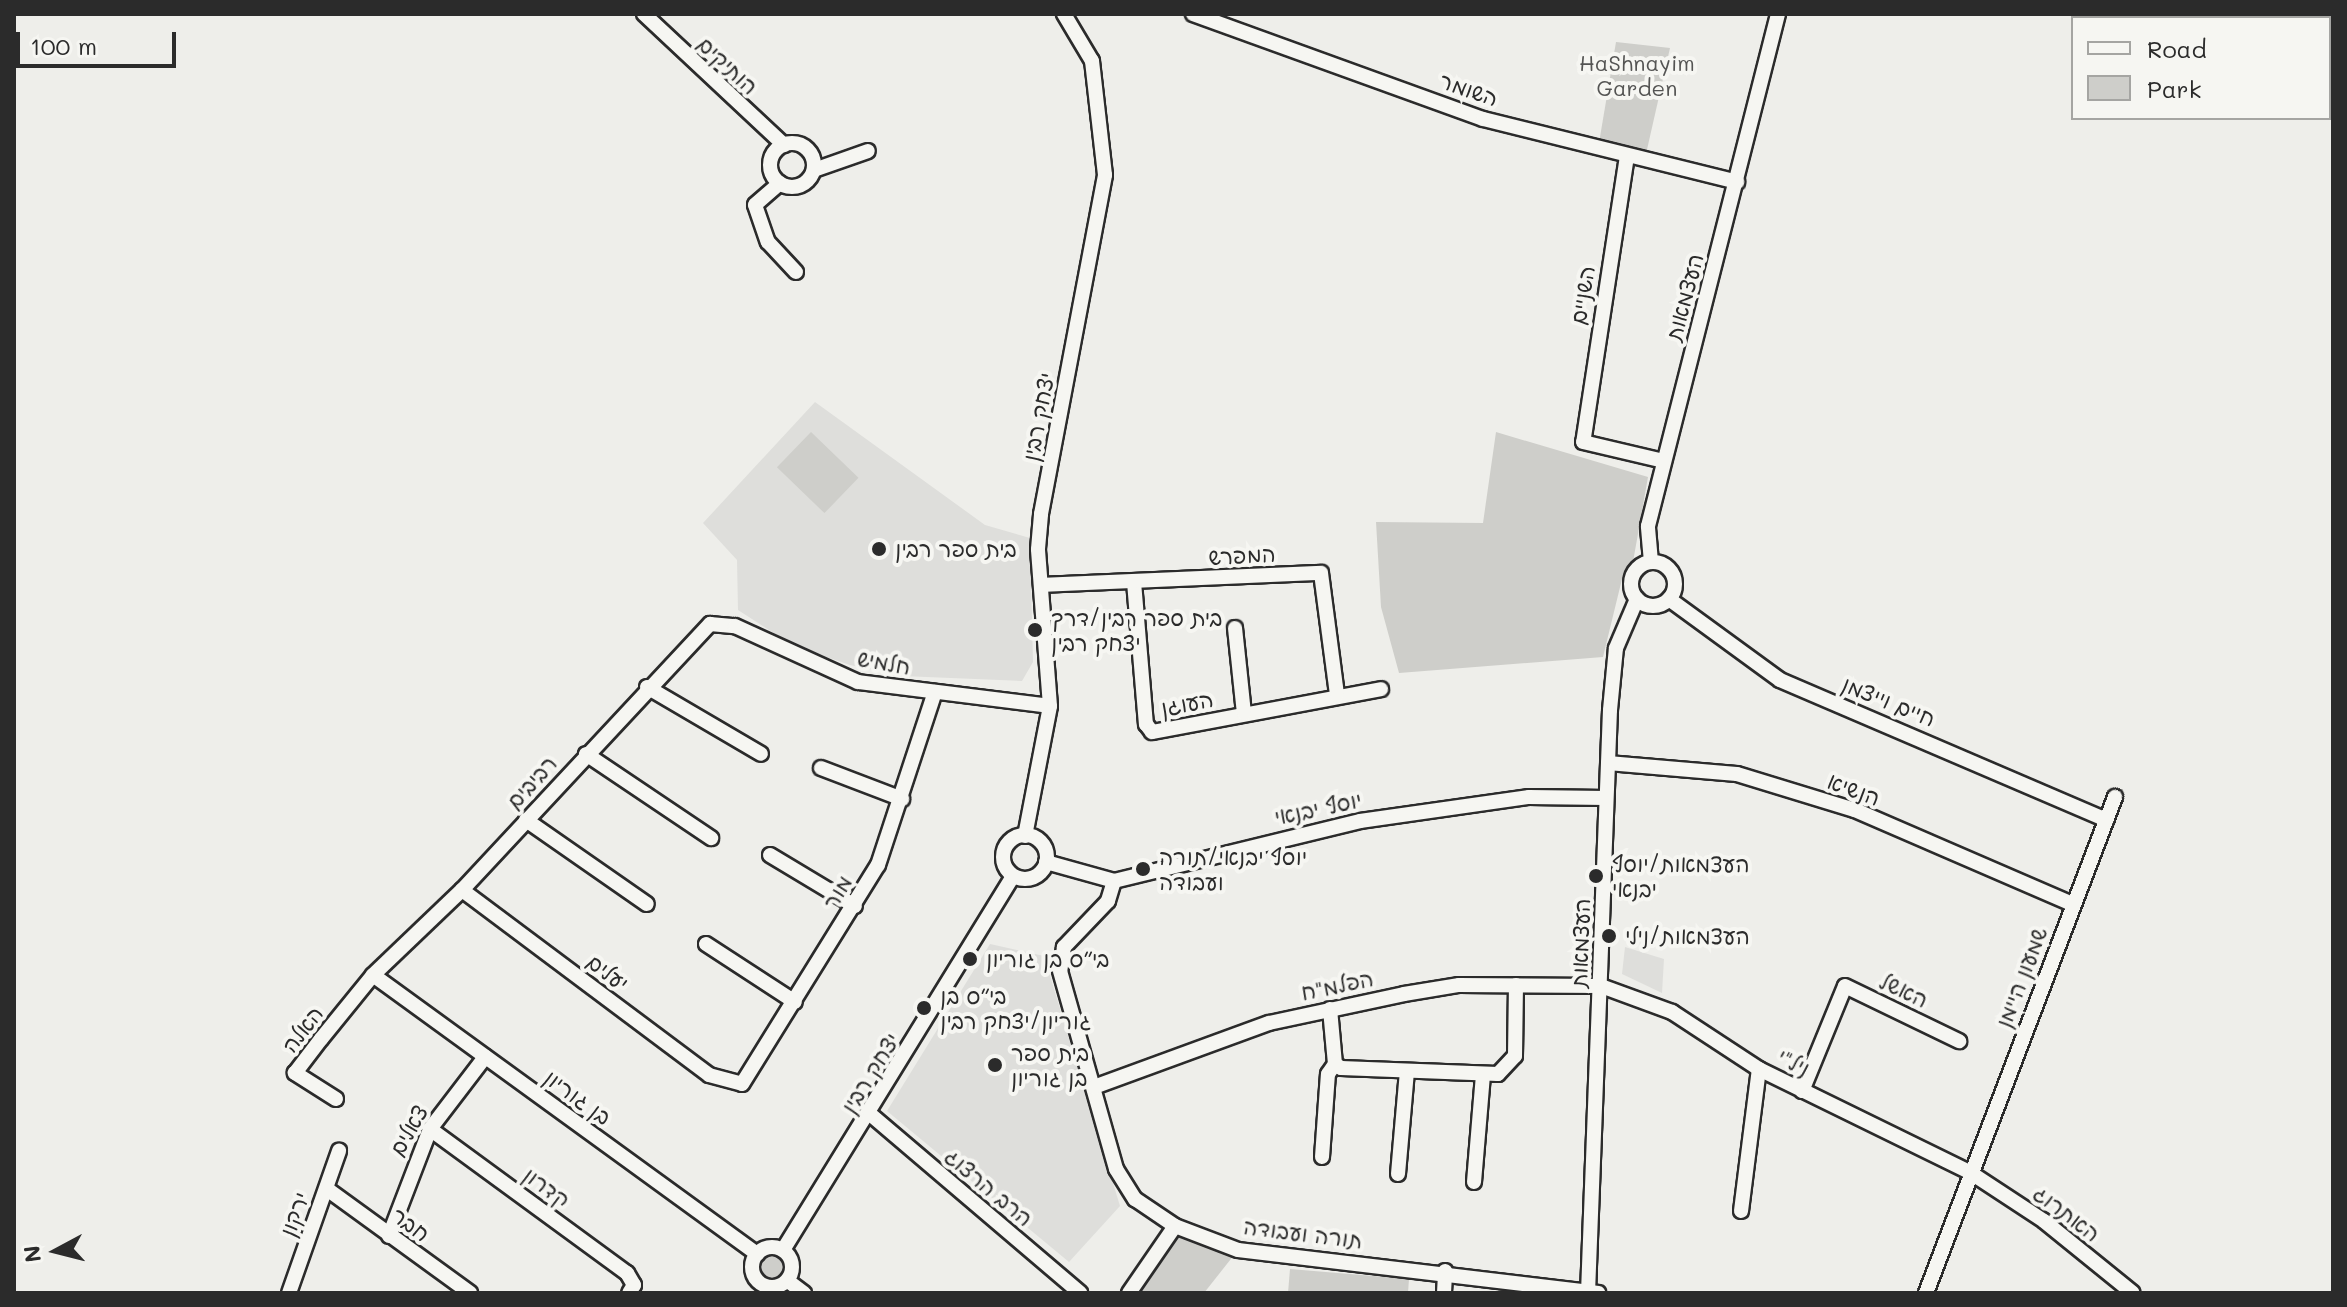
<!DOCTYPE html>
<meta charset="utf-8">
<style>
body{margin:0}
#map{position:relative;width:2347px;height:1307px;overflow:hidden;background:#eeeeea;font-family:Mali,"Playpen Sans Hebrew",sans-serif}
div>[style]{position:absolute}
.built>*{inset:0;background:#dededb}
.green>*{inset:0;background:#cececa;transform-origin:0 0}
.round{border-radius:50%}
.roads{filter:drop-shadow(2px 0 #2b2b2b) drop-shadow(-2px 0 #2b2b2b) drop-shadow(0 2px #2b2b2b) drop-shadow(0 -2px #2b2b2b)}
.minor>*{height:14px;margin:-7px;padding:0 7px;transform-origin:7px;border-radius:7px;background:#f6f6f2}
.minor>.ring{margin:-7px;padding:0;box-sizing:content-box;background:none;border:14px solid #f6f6f2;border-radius:50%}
.dots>*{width:22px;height:22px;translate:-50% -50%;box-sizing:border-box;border:4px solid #f6f6f2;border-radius:50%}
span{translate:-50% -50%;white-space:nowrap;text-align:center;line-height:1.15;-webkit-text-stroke:8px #f6f6f2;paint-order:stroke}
.park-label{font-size:22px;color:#545453}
.street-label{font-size:22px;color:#2b2b2b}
.poi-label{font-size:22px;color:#2b2b2b}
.left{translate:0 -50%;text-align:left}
.frame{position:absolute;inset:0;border:16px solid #2b2b2b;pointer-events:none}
.legend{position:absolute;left:2071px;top:16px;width:260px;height:104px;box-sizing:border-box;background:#f6f6f2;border:2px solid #a5a5a2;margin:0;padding:10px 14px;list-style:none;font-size:24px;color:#2b2b2b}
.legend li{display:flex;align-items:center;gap:16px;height:40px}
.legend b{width:40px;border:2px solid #a5a5a2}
.north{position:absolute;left:16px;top:1211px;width:80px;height:80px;-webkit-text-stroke:6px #f6f6f2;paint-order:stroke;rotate:263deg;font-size:22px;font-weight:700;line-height:32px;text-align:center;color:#2b2b2b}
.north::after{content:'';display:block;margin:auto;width:28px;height:36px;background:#2b2b2b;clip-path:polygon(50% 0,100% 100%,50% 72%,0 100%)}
.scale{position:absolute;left:16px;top:32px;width:160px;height:36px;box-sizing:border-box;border:4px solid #2b2b2b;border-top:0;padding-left:10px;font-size:24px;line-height:28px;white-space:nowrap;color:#2b2b2b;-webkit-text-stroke:6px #f6f6f2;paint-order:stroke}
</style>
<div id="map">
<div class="built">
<i style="clip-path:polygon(815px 402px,985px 525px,1030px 538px,1033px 662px,1022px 681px,902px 676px,850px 665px,794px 646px,738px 610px,737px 560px,703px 523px)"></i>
<i style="clip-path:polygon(990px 944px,1044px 956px,1120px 1206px,1069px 1262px,887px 1111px)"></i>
<i style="clip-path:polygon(1625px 947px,1664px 959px,1662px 993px,1622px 974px)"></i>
</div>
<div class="green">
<i style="clip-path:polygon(1616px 42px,1670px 48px,1646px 154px,1599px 143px)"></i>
<i style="left:811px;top:432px;width:66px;height:49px;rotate:44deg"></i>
<i style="clip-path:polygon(1496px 432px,1648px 477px,1633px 562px,1622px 579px,1603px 657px,1399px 673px,1381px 607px,1376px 522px,1483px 523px)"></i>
<i style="clip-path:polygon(1175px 1226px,1238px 1250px,1204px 1293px,1129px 1293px)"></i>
<i class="round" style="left:757px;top:1252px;width:30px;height:30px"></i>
<i style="clip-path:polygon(1290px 1269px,1409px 1279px,1408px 1293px,1288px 1293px)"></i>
</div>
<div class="roads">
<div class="minor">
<i style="left:644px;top:14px;width:192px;rotate:43.1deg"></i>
<i style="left:1193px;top:14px;width:308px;rotate:19.9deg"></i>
<i style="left:1483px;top:119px;width:262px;rotate:13.9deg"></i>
<i class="ring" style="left:770px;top:143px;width:30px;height:30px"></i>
<i style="left:1627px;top:156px;width:289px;rotate:98.7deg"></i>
<i style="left:1583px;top:442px;width:83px;rotate:13.2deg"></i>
<i style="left:814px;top:170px;width:57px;rotate:-19.4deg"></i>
<i style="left:780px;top:183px;width:33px;rotate:139deg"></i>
<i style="left:755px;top:205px;width:39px;rotate:71deg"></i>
<i style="left:768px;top:242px;width:41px;rotate:47deg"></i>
<i style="left:1651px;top:562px;width:36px;rotate:-95deg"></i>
<i style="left:1648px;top:526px;width:528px;rotate:-75.75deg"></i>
<i class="ring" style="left:1631px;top:562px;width:30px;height:30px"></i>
<i style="left:1134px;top:582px;width:143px;rotate:85.2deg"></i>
<i style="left:1146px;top:724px;width:10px;rotate:53deg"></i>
<i style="left:1152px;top:732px;width:233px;rotate:-10.6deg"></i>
<i style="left:1041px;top:585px;width:280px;rotate:-2.5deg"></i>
<i style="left:1321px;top:573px;width:123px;rotate:82.5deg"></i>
<i style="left:1669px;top:599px;width:137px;rotate:36.1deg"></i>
<i style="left:1780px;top:680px;width:355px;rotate:23.2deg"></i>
<i style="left:1235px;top:628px;width:86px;rotate:84deg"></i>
<i style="left:647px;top:687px;width:132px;rotate:30.4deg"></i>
<i style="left:586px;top:754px;width:151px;rotate:33.9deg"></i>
<i style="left:1608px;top:763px;width:129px;rotate:4.9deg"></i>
<i style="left:1737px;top:774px;width:123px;rotate:17deg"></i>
<i style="left:1855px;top:810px;width:236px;rotate:23.4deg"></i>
<i style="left:821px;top:768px;width:87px;rotate:20.9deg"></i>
<i style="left:526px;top:820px;width:147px;rotate:34.8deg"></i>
<i class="ring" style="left:1003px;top:835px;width:30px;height:30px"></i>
<i style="left:1025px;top:836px;width:132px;rotate:-79.1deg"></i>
<i style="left:1050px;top:706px;width:157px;rotate:-94.4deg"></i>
<i style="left:1038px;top:549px;width:35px;rotate:-85deg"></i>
<i style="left:1041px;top:514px;width:345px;rotate:-79.3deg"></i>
<i style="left:1105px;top:175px;width:115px;rotate:-96.5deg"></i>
<i style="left:1092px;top:61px;width:55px;rotate:-120.8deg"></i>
<i style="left:770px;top:855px;width:99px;rotate:31deg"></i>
<i style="left:1046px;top:862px;width:71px;rotate:15.6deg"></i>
<i style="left:1114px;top:881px;width:253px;rotate:-13.7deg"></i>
<i style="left:1360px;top:821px;width:171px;rotate:-8.1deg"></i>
<i style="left:1529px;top:797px;width:77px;rotate:0.7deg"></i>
<i style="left:1114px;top:881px;width:21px;rotate:107deg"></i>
<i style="left:1108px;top:901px;width:64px;rotate:133.7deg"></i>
<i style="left:1064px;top:947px;width:24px;rotate:99deg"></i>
<i style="left:1060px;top:971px;width:206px;rotate:74.2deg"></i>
<i style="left:1116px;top:1169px;width:36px;rotate:58deg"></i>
<i style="left:1135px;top:1199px;width:48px;rotate:34deg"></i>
<i style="left:1175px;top:1226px;width:67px;rotate:20.9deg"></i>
<i style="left:1238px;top:1250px;width:363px;rotate:6.8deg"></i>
<i style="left:462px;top:890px;width:309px;rotate:36.8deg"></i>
<i style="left:709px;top:1075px;width:34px;rotate:15deg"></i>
<i style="left:742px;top:1084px;width:258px;rotate:-58.2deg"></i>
<i style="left:878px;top:865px;width:182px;rotate:-71.8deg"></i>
<i style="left:706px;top:944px;width:106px;rotate:33.1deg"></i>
<i style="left:373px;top:975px;width:475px;rotate:36deg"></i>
<i style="left:1330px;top:1009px;width:55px;rotate:84.8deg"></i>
<i style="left:1335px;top:1064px;width:7px;rotate:34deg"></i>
<i style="left:1341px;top:1068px;width:157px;rotate:2.2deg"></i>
<i style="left:1498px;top:1074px;width:25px;rotate:-47deg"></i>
<i style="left:1515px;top:1056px;width:71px;rotate:-89.2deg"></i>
<i style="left:1094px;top:1087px;width:186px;rotate:-20.1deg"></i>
<i style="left:1269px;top:1023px;width:138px;rotate:-12.1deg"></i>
<i style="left:1404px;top:994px;width:56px;rotate:-9.3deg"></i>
<i style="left:1459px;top:985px;width:142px;rotate:0.4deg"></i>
<i style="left:1601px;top:986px;width:76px;rotate:20.1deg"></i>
<i style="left:1672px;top:1012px;width:104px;rotate:33.2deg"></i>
<i style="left:1759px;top:1069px;width:236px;rotate:26.1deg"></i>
<i style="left:1971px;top:1173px;width:87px;rotate:33.3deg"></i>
<i style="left:2044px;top:1221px;width:114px;rotate:39deg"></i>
<i style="left:1802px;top:1091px;width:113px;rotate:-67.7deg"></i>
<i style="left:1845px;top:986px;width:127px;rotate:25.8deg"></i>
<i style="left:336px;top:1099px;width:49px;rotate:-147.6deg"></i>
<i style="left:295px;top:1073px;width:43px;rotate:-52.6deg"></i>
<i style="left:321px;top:1039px;width:82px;rotate:-50.9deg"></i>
<i style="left:373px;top:975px;width:123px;rotate:-43.7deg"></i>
<i style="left:462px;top:890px;width:364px;rotate:-47deg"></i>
<i style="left:710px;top:624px;width:25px;rotate:5deg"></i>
<i style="left:735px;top:626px;width:135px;rotate:24.5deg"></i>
<i style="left:858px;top:682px;width:193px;rotate:7.1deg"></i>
<i style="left:870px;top:1114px;width:276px;rotate:40.4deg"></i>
<i style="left:430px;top:1129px;width:244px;rotate:36.2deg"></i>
<i style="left:627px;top:1273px;width:14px;rotate:60deg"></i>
<i style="left:634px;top:1285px;width:9px;rotate:122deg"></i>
<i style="left:1322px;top:1157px;width:83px;rotate:-85.9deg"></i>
<i style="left:1328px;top:1074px;width:12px;rotate:-55deg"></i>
<i style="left:1398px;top:1174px;width:103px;rotate:-85deg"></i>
<i style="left:1474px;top:1182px;width:107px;rotate:-85.2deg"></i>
<i style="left:327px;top:1189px;width:177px;rotate:36deg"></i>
<i style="left:1741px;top:1211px;width:143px;rotate:-82.8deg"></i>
<i style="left:389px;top:1236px;width:115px;rotate:-69deg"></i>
<i style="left:430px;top:1129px;width:91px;rotate:-52.6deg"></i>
<i class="ring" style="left:752px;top:1247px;width:26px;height:26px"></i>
<i style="left:783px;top:1250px;width:439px;rotate:-58.4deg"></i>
<i style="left:788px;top:1281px;width:20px;rotate:37deg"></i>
<i style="left:289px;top:1293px;width:151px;rotate:-70.6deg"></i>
<i style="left:1129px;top:1293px;width:81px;rotate:-55.5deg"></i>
<i style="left:1444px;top:1293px;width:22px;rotate:-87deg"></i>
<i style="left:1588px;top:1293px;width:583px;rotate:-87.84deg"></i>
<i style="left:1610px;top:710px;width:62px;rotate:-84.5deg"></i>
<i style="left:1616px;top:648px;width:53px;rotate:-66.8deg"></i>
<i style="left:1926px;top:1293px;width:531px;rotate:-69.14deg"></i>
</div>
</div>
<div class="dots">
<i style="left:879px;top:549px;background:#2b2b2b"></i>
<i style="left:1035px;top:630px;background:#2b2b2b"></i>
<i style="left:1143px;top:869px;background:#2b2b2b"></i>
<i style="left:1596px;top:876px;background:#2b2b2b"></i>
<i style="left:1609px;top:936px;background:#2b2b2b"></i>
<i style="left:970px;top:959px;background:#2b2b2b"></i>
<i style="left:924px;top:1008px;background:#2b2b2b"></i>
<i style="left:995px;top:1065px;background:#2b2b2b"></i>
</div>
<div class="park-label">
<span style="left:1637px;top:75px">HaShnayim<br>Garden</span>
</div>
<div class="street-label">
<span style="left:728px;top:65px;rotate:43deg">הותיקים</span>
<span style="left:1469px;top:89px;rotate:19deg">השומר</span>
<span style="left:1582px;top:295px;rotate:-81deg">השניים</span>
<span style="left:1684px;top:297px;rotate:-75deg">העצמאות</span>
<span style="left:1038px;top:417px;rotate:-79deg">יצחק רבין</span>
<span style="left:1242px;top:555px;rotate:-3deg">המפרש</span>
<span style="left:884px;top:662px;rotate:10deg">חלמיש</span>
<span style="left:1889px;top:701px;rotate:22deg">חיים וייצמן</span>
<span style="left:1187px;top:703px;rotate:-11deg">העוגן</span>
<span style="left:531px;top:782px;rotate:-48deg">רביבים</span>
<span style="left:1854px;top:789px;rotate:20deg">הנשיא</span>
<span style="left:1318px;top:808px;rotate:-12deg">יוסף יבנאי</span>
<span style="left:837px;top:892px;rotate:-59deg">מור</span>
<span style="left:1580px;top:943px;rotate:-88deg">העצמאות</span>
<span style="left:608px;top:972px;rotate:37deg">יעלים</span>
<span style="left:2021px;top:977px;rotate:-69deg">שמעון היימן</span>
<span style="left:1337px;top:985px;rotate:-12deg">הפלמ"ח</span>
<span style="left:1904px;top:990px;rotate:25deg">האשל</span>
<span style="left:302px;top:1029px;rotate:-52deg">האלה</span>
<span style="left:1794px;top:1062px;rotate:28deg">ניל"י</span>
<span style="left:870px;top:1073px;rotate:-58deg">יצחק רבין</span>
<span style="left:578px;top:1097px;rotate:36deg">בן גוריון</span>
<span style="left:408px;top:1130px;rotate:-60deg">צאלים</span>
<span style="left:547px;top:1187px;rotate:36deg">קדרון</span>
<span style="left:989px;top:1187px;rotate:40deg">הרב הרצוג</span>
<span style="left:2067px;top:1213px;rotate:37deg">האתרוג</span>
<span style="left:294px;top:1214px;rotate:-69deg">ירקון</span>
<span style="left:411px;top:1224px;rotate:36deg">חבר</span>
<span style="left:1303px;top:1233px;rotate:7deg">תורה ועבודה</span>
</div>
<div class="poi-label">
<span class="left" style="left:895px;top:549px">בית ספר רבין</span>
<span class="left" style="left:1051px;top:630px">בית ספר רבין/דרך<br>יצחק רבין</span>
<span class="left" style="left:1159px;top:869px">יוסף יבנאי/תורה<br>ועבודה</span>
<span class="left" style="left:1612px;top:876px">העצמאות/יוסף<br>יבנאי</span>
<span class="left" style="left:1625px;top:936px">העצמאות/נילי</span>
<span class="left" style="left:986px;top:959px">בי״ס בן גוריון</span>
<span class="left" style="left:940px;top:1008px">בי״ס בן<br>גוריון/יצחק רבין</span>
<span class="left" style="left:1011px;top:1065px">בית ספר<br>בן גוריון</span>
</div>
<div class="frame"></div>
<ul class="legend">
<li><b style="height:10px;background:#f6f6f2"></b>Road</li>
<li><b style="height:22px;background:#cececa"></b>Park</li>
</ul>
<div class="north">N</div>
<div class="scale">100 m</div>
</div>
